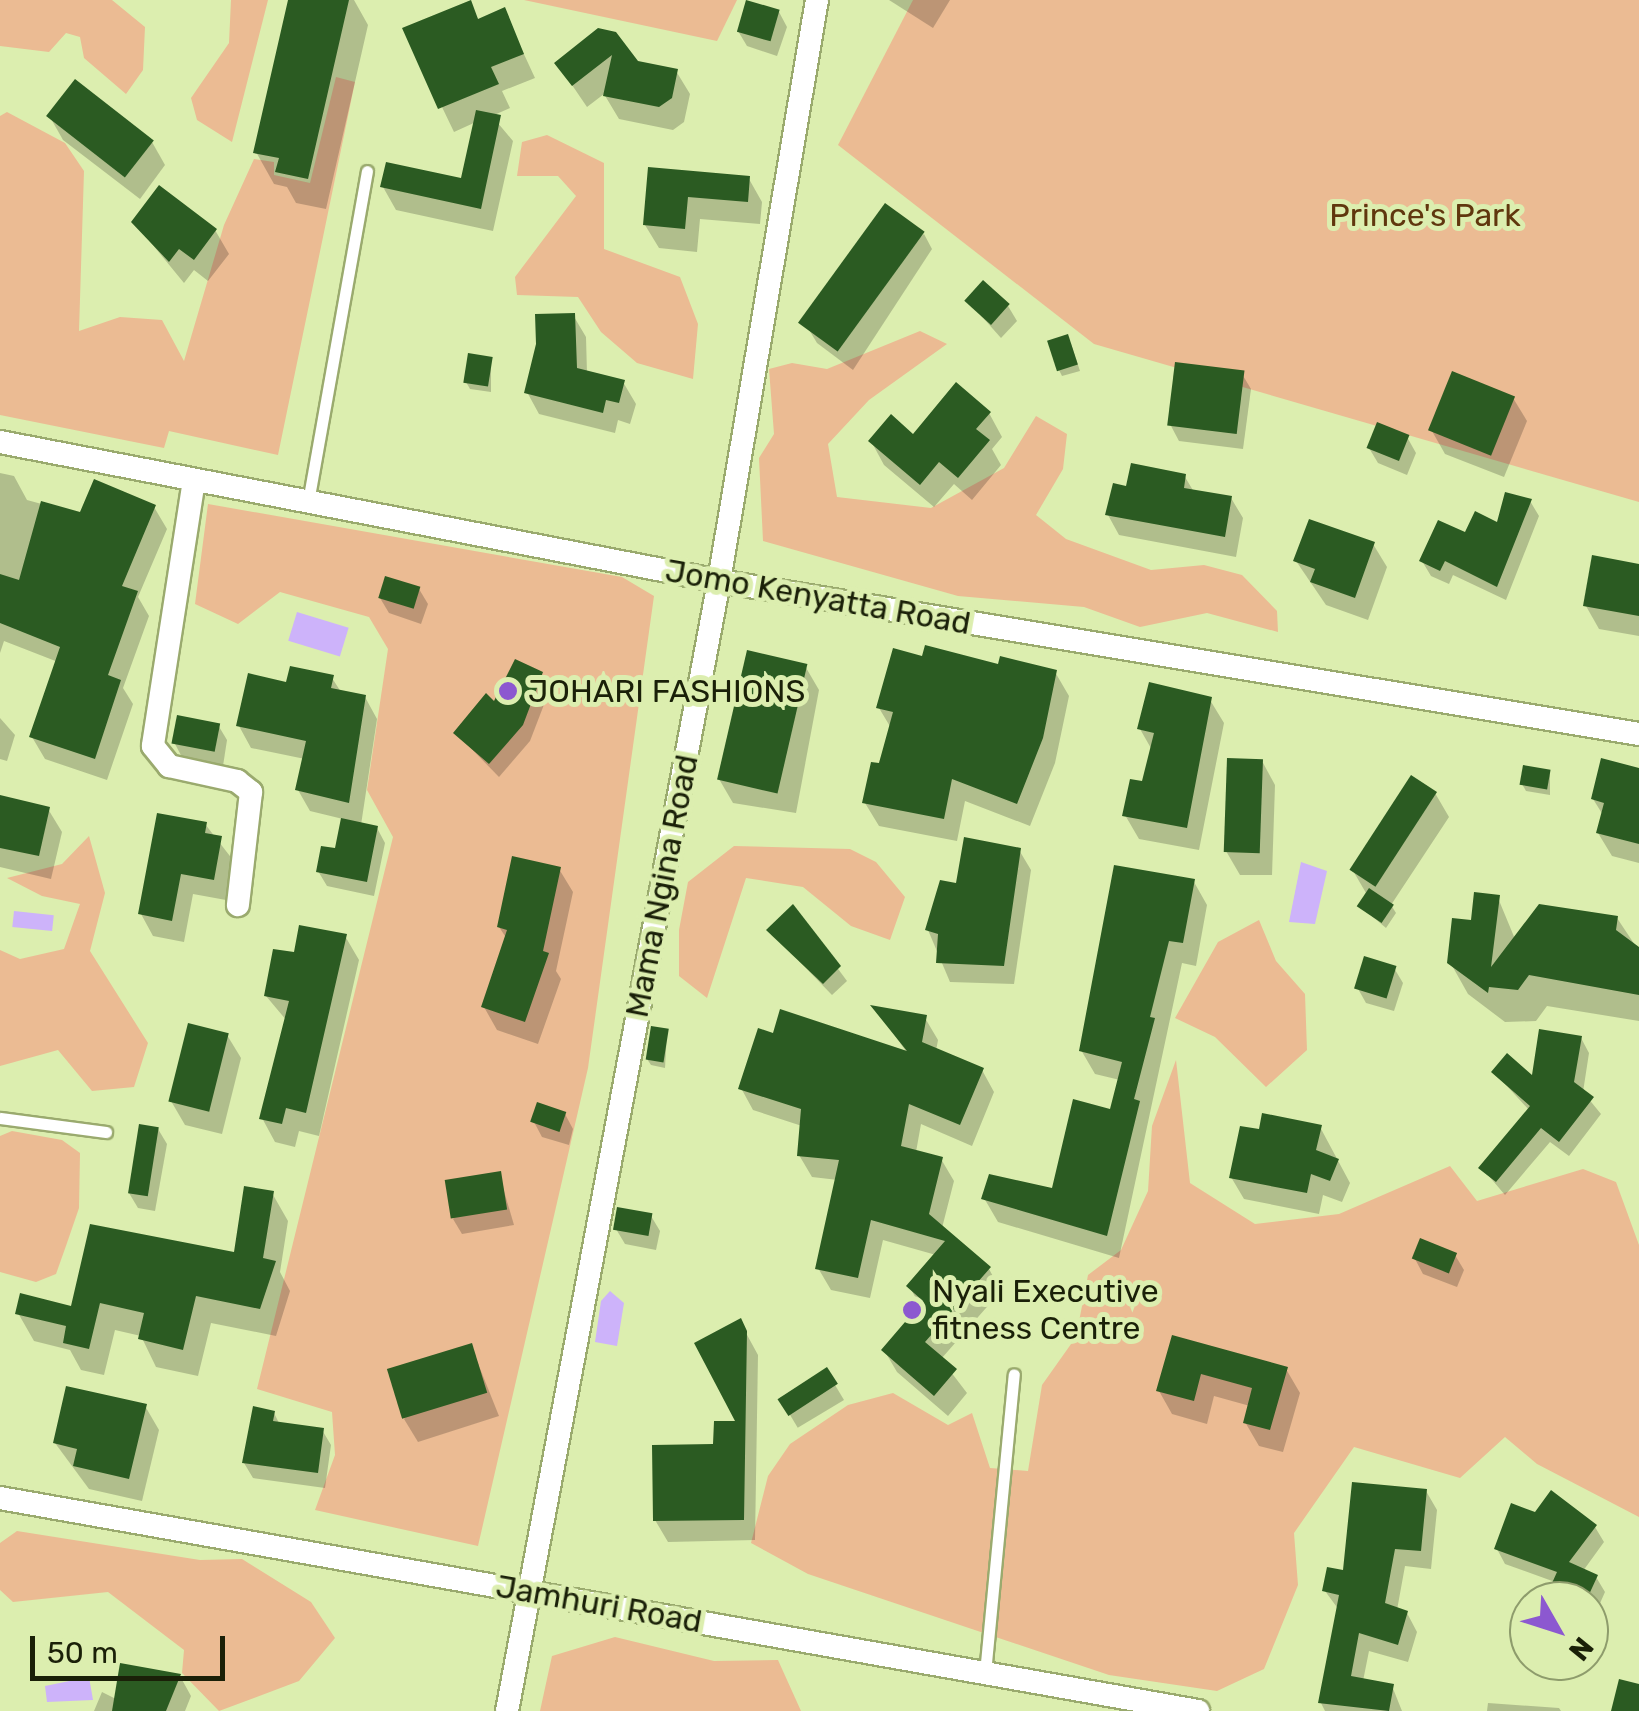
<!DOCTYPE html>
<style>
body{margin:0}
#map{position:relative;width:1639px;height:1711px;overflow:hidden;background:#dceeaf;font-family:Rubik,sans-serif}
div>[style]{position:absolute}
.green>*{inset:0;background:#ebbb93}
.water>*{inset:0;background:#cdb3fa;transform-origin:0 0}
.shadow>*{inset:0;background:#0003;transform-origin:0 0}
.building>*{inset:0;background:#2b5b22;transform-origin:0 0}
.roads{filter:drop-shadow(2px 0 #9aaa6e) drop-shadow(-2px 0 #9aaa6e) drop-shadow(0 2px #9aaa6e) drop-shadow(0 -2px #9aaa6e)}
.lane>*{height:11px;margin:-5.5px;padding:0 5.5px;transform-origin:5.5px;border-radius:5.5px;background:#fff}
.street>*{height:22px;margin:-11px;padding:0 11px;transform-origin:11px;border-radius:11px;background:#fff}
.dots>*{width:28px;height:28px;translate:-50% -50%;box-sizing:border-box;border:5px solid #dceeaf;border-radius:50%}
span{translate:-50% -50%;white-space:nowrap;text-align:center;line-height:1.15;-webkit-text-stroke:10px #dceeaf;paint-order:stroke}
.park-label{font-size:32px;color:#60370e}
.street-label{font-size:32px;color:#1a2008}
.poi-label{font-size:32px;color:#1a2008}
.left{translate:0 -50%;text-align:left}
.north{position:absolute;left:1509px;top:1581px;width:100px;height:100px;box-sizing:border-box;background:#dceeaf;border:2px solid #8e9c6c;border-radius:50%;rotate:129deg;font-size:28px;font-weight:700;line-height:40px;text-align:center;color:#1a2008}
.north::after{content:'';display:block;margin:auto;width:35px;height:45px;background:#8c58d0;clip-path:polygon(50% 0,100% 100%,50% 72%,0 100%)}
.scale{position:absolute;left:30px;top:1636px;width:195px;height:45px;box-sizing:border-box;border:5px solid #1a2008;border-top:0;padding-left:12px;font-size:30px;line-height:35px;white-space:nowrap;color:#1a2008;-webkit-text-stroke:8px #dceeaf;paint-order:stroke}
</style>
<div id="map">
<div class="green">
<i style="clip-path:polygon(0 0,112px 0,145px 27px,143px 70px,126px 94px,84px 58px,80px 37px,66px 33px,49px 52px,0 46px)"></i>
<i style="clip-path:polygon(231px 0,268px 0,232px 142px,197px 120px,191px 98px,229px 43px)"></i>
<i style="clip-path:polygon(524px 0,737px 0,717px 41px)"></i>
<i style="clip-path:polygon(913px 0,1639px 0,1639px 502px,1094px 344px,838px 145px)"></i>
<i style="clip-path:polygon(336px 77px,355px 82px,278px 455px,169px 431px,164px 448px,0 415px,0 116px,7px 112px,65px 143px,84px 171px,79px 331px,120px 317px,162px 320px,184px 361px,224px 225px,254px 159px,274px 162px,274px 175px,310px 183px)"></i>
<i style="clip-path:polygon(547px 135px,604px 163px,604px 249px,680px 277px,698px 324px,693px 379px,637px 363px,601px 332px,578px 297px,517px 295px,515px 277px,576px 196px,558px 176px,517px 176px,522px 142px)"></i>
<i style="clip-path:polygon(920px 331px,947px 344px,869px 400px,828px 444px,837px 497px,931px 508px,1004px 468px,1036px 416px,1067px 434px,1063px 469px,1036px 515px,1066px 539px,1151px 570px,1204px 565px,1242px 575px,1277px 611px,1278px 632px,1207px 613px,1140px 627px,1084px 607px,958px 596px,763px 541px,759px 458px,774px 434px,769px 369px,792px 363px,827px 369px)"></i>
<i style="clip-path:polygon(208px 504px,622px 577px,654px 596px,588px 1068px,478px 1546px,315px 1510px,335px 1455px,332px 1412px,257px 1389px,393px 837px,367px 790px,388px 649px,369px 617px,280px 592px,238px 624px,195px 604px)"></i>
<i style="clip-path:polygon(89px 836px,105px 893px,90px 951px,148px 1043px,134px 1087px,92px 1091px,58px 1050px,0 1066px,0 950px,20px 959px,64px 949px,80px 904px,42px 896px,7px 878px,62px 864px)"></i>
<i style="clip-path:polygon(734px 846px,850px 849px,876px 862px,905px 897px,890px 940px,851px 926px,803px 887px,746px 878px,707px 998px,679px 976px,679px 930px,688px 882px)"></i>
<i style="clip-path:polygon(1259px 920px,1276px 961px,1305px 994px,1307px 1050px,1266px 1087px,1215px 1037px,1175px 1018px,1218px 942px)"></i>
<i style="clip-path:polygon(1176px 1060px,1190px 1183px,1255px 1224px,1339px 1214px,1450px 1166px,1477px 1201px,1583px 1169px,1616px 1182px,1639px 1245px,1639px 1517px,1537px 1464px,1505px 1437px,1460px 1478px,1354px 1447px,1294px 1533px,1298px 1585px,1264px 1669px,1217px 1691px,1109px 1675px,808px 1574px,751px 1543px,768px 1476px,790px 1444px,848px 1405px,893px 1393px,948px 1425px,972px 1413px,990px 1468px,1028px 1471px,1042px 1385px,1076px 1337px,1088px 1275px,1121px 1250px,1148px 1191px,1152px 1126px)"></i>
<i style="clip-path:polygon(12px 1131px,62px 1140px,80px 1153px,79px 1208px,67px 1243px,56px 1274px,36px 1282px,0 1272px,0 1136px)"></i>
<i style="clip-path:polygon(17px 1531px,200px 1560px,242px 1559px,311px 1602px,335px 1638px,299px 1681px,219px 1711px,182px 1673px,184px 1650px,108px 1592px,13px 1602px,0 1590px,0 1543px)"></i>
<i style="clip-path:polygon(615px 1637px,714px 1661px,778px 1660px,801px 1711px,540px 1711px,552px 1656px)"></i>
</div>
<div class="water">
<i style="left:297px;top:612px;width:54px;height:30px;rotate:17deg"></i>
<i style="clip-path:polygon(1301px 862px,1327px 871px,1315px 924px,1289px 922px)"></i>
<i style="left:14px;top:911px;width:40px;height:16px;rotate:6deg"></i>
<i style="clip-path:polygon(610px 1291px,624px 1303px,617px 1346px,595px 1342px,601px 1301px)"></i>
<i style="clip-path:polygon(89px 1677px,93px 1700px,47px 1702px,45px 1686px)"></i>
</div>
<div class="shadow">
<i style="clip-path:polygon(291px 0,354px 0,368px 25px,326px 209px,296px 203px,287px 187px,274px 184px,256px 152px)"></i>
<i style="clip-path:polygon(889px 0,950px 0,933px 28px)"></i>
<i style="clip-path:polygon(470px 4px,479px 21px,504px 11px,535px 78px,502px 91px,510px 108px,492px 116px,513px 141px,493px 231px,396px 210px,383px 187px,463px 181px,476px 122px,454px 132px,405px 30px)"></i>
<i style="clip-path:polygon(779px 12px,787px 27px,777px 56px,747px 46px,738px 31px)"></i>
<i style="clip-path:polygon(598px 31px,636px 63px,676px 71px,690px 94px,684px 122px,673px 130px,619px 119px,604px 94px,587px 107px,557px 63px)"></i>
<i style="clip-path:polygon(50px 117px,152px 142px,165px 165px,140px 199px,63px 140px)"></i>
<i style="clip-path:polygon(650px 170px,749px 179px,762px 202px,760px 224px,700px 219px,697px 252px,659px 248px,645px 225px)"></i>
<i style="clip-path:polygon(134px 222px,215px 230px,229px 254px,208px 281px,194px 270px,184px 283px)"></i>
<i style="clip-path:polygon(924px 234px,932px 249px,853px 370px,817px 343px,808px 328px)"></i>
<i style="clip-path:polygon(968px 301px,1008px 306px,1017px 321px,1001px 338px)"></i>
<i style="clip-path:polygon(573px 315px,586px 337px,587px 373px,623px 382px,636px 404px,630px 424px,618px 420px,615px 433px,539px 414px,527px 392px)"></i>
<i style="clip-path:polygon(1071px 344px,1080px 371px,1062px 376px,1059px 370px)"></i>
<i style="clip-path:polygon(491px 359px,491px 392px,470px 389px,466px 382px)"></i>
<i style="clip-path:polygon(1242px 374px,1251px 389px,1243px 449px,1179px 441px,1171px 426px)"></i>
<i style="clip-path:polygon(1513px 398px,1527px 421px,1504px 477px,1445px 454px,1432px 431px)"></i>
<i style="clip-path:polygon(989px 413px,1002px 437px,992px 449px,1001px 465px,972px 500px,954px 484px,934px 507px,884px 465px,871px 441px,913px 437px)"></i>
<i style="clip-path:polygon(1407px 437px,1416px 453px,1407px 475px,1378px 463px,1369px 448px)"></i>
<i style="clip-path:polygon(0 473px,14px 476px,27px 500px,82px 515px,154px 507px,167px 529px,138px 597px,149px 616px,123px 688px,133px 704px,107px 780px,45px 759px,32px 737px,58px 662px,4px 641px,0 653px)"></i>
<i style="clip-path:polygon(1185px 477px,1194px 492px,1231px 498px,1243px 518px,1236px 557px,1119px 535px,1108px 515px,1127px 489px)"></i>
<i style="clip-path:polygon(1530px 501px,1539px 516px,1506px 600px,1453px 575px,1449px 584px,1431px 576px,1422px 561px,1499px 526px)"></i>
<i style="clip-path:polygon(1373px 544px,1387px 567px,1368px 620px,1326px 605px,1296px 561px)"></i>
<i style="clip-path:polygon(1639px 565px,1639px 636px,1599px 629px,1586px 606px)"></i>
<i style="clip-path:polygon(419px 589px,428px 604px,421px 624px,389px 613px,380px 598px)"></i>
<i style="clip-path:polygon(924px 659px,1055px 672px,1069px 696px,1055px 763px,1030px 826px,965px 801px,957px 841px,879px 826px,865px 803px,891px 728px,879px 708px)"></i>
<i style="clip-path:polygon(805px 666px,819px 690px,796px 813px,733px 803px,719px 779px)"></i>
<i style="clip-path:polygon(542px 674px,550px 689px,530px 741px,499px 777px,456px 733px)"></i>
<i style="clip-path:polygon(332px 678px,341px 692px,365px 697px,377px 719px,361px 825px,377px 828px,385px 843px,374px 896px,327px 886px,318px 871px,337px 851px,343px 819px,310px 811px,298px 790px,305px 759px,251px 748px,239px 726px,288px 685px)"></i>
<i style="clip-path:polygon(1210px 700px,1224px 723px,1199px 850px,1139px 839px,1125px 815px,1144px 784px,1152px 750px,1140px 729px)"></i>
<i style="clip-path:polygon(0 718px,15px 735px,7px 761px,0 759px)"></i>
<i style="clip-path:polygon(218px 725px,227px 740px,223px 766px,183px 759px,175px 744px)"></i>
<i style="clip-path:polygon(1262px 761px,1275px 785px,1272px 875px,1240px 875px,1226px 851px)"></i>
<i style="clip-path:polygon(1639px 770px,1639px 863px,1612px 856px,1598px 833px,1603px 815px,1593px 799px)"></i>
<i style="clip-path:polygon(1550px 772px,1550px 795px,1526px 791px,1522px 784px)"></i>
<i style="clip-path:polygon(1435px 793px,1449px 817px,1391px 905px,1396px 913px,1386px 928px,1360px 906px,1366px 893px,1352px 869px)"></i>
<i style="clip-path:polygon(0 798px,48px 809px,62px 832px,51px 879px,0 867px)"></i>
<i style="clip-path:polygon(205px 824px,233px 860px,226px 900px,193px 894px,184px 942px,153px 936px,141px 914px)"></i>
<i style="clip-path:polygon(1019px 850px,1031px 870px,1014px 984px,950px 982px,928px 930px,958px 886px)"></i>
<i style="clip-path:polygon(559px 869px,573px 892px,556px 971px,561px 979px,538px 1044px,497px 1030px,484px 1007px,507px 939px,499px 927px)"></i>
<i style="clip-path:polygon(1194px 882px,1207px 905px,1196px 966px,1182px 963px,1119px 1258px,998px 1222px,984px 1198px,1054px 1191px,1112px 1112px,1120px 1080px,1095px 1074px,1081px 1050px)"></i>
<i style="clip-path:polygon(1498px 898px,1515px 939px,1617px 918px,1639px 951px,1639px 1021px,1547px 1006px,1536px 1021px,1505px 1022px,1468px 994px,1450px 962px)"></i>
<i style="clip-path:polygon(793px 908px,847px 981px,832px 995px,769px 930px)"></i>
<i style="clip-path:polygon(345px 936px,359px 960px,319px 1136px,299px 1131px,295px 1147px,275px 1142px,262px 1118px,287px 1021px,266px 996px,296px 955px)"></i>
<i style="clip-path:polygon(1394px 968px,1403px 983px,1394px 1011px,1366px 1003px,1357px 987px)"></i>
<i style="clip-path:polygon(875px 1008px,925px 1018px,938px 1040px,936px 1051px,982px 1070px,994px 1092px,972px 1146px,921px 1124px,916px 1152px,941px 1159px,954px 1181px,942px 1228px,989px 1269px,1001px 1291px,941px 1359px,967px 1393px,948px 1416px,897px 1372px,884px 1350px,921px 1307px,909px 1286px,936px 1255px,883px 1240px,870px 1298px,831px 1290px,818px 1268px,838px 1180px,812px 1177px,799px 1155px,802px 1126px,753px 1110px,741px 1088px,908px 1054px)"></i>
<i style="clip-path:polygon(667px 1032px,665px 1068px,651px 1065px,647px 1059px)"></i>
<i style="clip-path:polygon(227px 1035px,241px 1058px,222px 1134px,185px 1125px,171px 1101px)"></i>
<i style="clip-path:polygon(1581px 1038px,1589px 1053px,1583px 1092px,1601px 1114px,1569px 1156px,1550px 1142px,1505px 1195px,1482px 1168px,1530px 1111px,1494px 1072px,1533px 1080px)"></i>
<i style="clip-path:polygon(565px 1114px,573px 1129px,569px 1145px,542px 1137px,534px 1122px)"></i>
<i style="clip-path:polygon(1320px 1127px,1350px 1183px,1342px 1202px,1323px 1195px,1319px 1214px,1244px 1199px,1231px 1177px,1261px 1132px)"></i>
<i style="clip-path:polygon(158px 1129px,167px 1144px,155px 1211px,138px 1208px,129px 1193px)"></i>
<i style="clip-path:polygon(499px 1174px,514px 1225px,462px 1234px,453px 1219px)"></i>
<i style="clip-path:polygon(272px 1193px,288px 1221px,280px 1272px,290px 1291px,276px 1336px,211px 1323px,198px 1376px,156px 1367px,141px 1336px,115px 1330px,104px 1375px,81px 1370px,70px 1350px,34px 1341px,18px 1313px,73px 1309px,236px 1255px)"></i>
<i style="clip-path:polygon(651px 1216px,660px 1231px,656px 1250px,625px 1244px,616px 1229px)"></i>
<i style="clip-path:polygon(1455px 1255px,1464px 1270px,1457px 1287px,1423px 1274px,1415px 1259px)"></i>
<i style="clip-path:polygon(740px 1322px,758px 1355px,755px 1540px,668px 1542px,655px 1520px,739px 1424px)"></i>
<i style="clip-path:polygon(1173px 1339px,1286px 1369px,1300px 1393px,1283px 1452px,1259px 1446px,1245px 1422px,1250px 1406px,1214px 1396px,1207px 1424px,1172px 1414px,1159px 1391px)"></i>
<i style="clip-path:polygon(471px 1346px,499px 1416px,418px 1442px,404px 1419px)"></i>
<i style="left:826px;top:1370px;width:35px;height:54px;rotate:59deg"></i>
<i style="clip-path:polygon(145px 1406px,159px 1430px,142px 1501px,89px 1489px,55px 1443px)"></i>
<i style="clip-path:polygon(274px 1413px,280px 1425px,322px 1430px,331px 1445px,325px 1488px,253px 1478px,244px 1463px)"></i>
<i style="clip-path:polygon(1426px 1491px,1437px 1510px,1431px 1569px,1405px 1566px,1397px 1610px,1407px 1613px,1417px 1632px,1408px 1662px,1369px 1651px,1363px 1681px,1392px 1686px,1402px 1711px,1325px 1711px,1321px 1703px,1339px 1610px,1325px 1591px)"></i>
<i style="clip-path:polygon(1536px 1515px,1595px 1527px,1604px 1542px,1583px 1571px,1596px 1577px,1605px 1592px,1589px 1628px,1589px 1601px,1547px 1601px,1555px 1582px,1505px 1564px,1497px 1549px)"></i>
<i style="clip-path:polygon(180px 1676px,191px 1696px,185px 1711px,94px 1711px,102px 1692px,116px 1699px)"></i>
<i style="clip-path:polygon(1488px 1703px,1559px 1708px,1561px 1711px,1487px 1711px)"></i>
</div>
<div class="building">
<i style="clip-path:polygon(288px 0,349px 0,308px 179px,275px 172px,279px 158px,253px 153px)"></i>
<i style="clip-path:polygon(471px 0,478px 19px,505px 7px,524px 54px,491px 67px,499px 84px,438px 109px,402px 28px)"></i>
<i style="left:746px;top:0;width:35px;height:33px;rotate:16deg"></i>
<i style="clip-path:polygon(598px 28px,616px 32px,638px 61px,678px 69px,672px 98px,659px 107px,603px 96px,612px 55px,572px 86px,554px 63px)"></i>
<i style="left:75px;top:79px;width:100px;height:47px;rotate:38deg"></i>
<i style="clip-path:polygon(476px 110px,501px 115px,481px 209px,380px 187px,386px 162px,461px 178px)"></i>
<i style="clip-path:polygon(648px 167px,750px 176px,748px 202px,688px 197px,685px 229px,643px 225px)"></i>
<i style="clip-path:polygon(159px 185px,217px 229px,194px 260px,179px 249px,169px 262px,131px 222px)"></i>
<i style="left:885px;top:203px;width:49px;height:148px;rotate:36deg"></i>
<i style="left:983px;top:280px;width:36px;height:28px;rotate:42deg"></i>
<i style="clip-path:polygon(575px 313px,577px 368px,625px 380px,619px 403px,606px 400px,603px 413px,524px 393px,536px 344px,535px 314px)"></i>
<i style="left:1068px;top:334px;width:32px;height:22px;rotate:72deg"></i>
<i style="left:468px;top:353px;width:25px;height:30px;rotate:9deg"></i>
<i style="left:1175px;top:362px;width:70px;height:64px;rotate:7deg"></i>
<i style="left:1452px;top:371px;width:68px;height:64px;rotate:22deg"></i>
<i style="clip-path:polygon(956px 382px,991px 412px,976px 429px,990px 440px,958px 478px,939px 462px,920px 485px,868px 441px,891px 414px,913px 434px)"></i>
<i style="left:1377px;top:422px;width:35px;height:28px;rotate:22deg"></i>
<i style="clip-path:polygon(1131px 463px,1186px 474px,1184px 488px,1232px 496px,1225px 537px,1105px 515px,1113px 483px,1126px 486px)"></i>
<i style="clip-path:polygon(94px 479px,156px 505px,122px 586px,138px 591px,108px 675px,121px 680px,95px 759px,29px 737px,60px 647px,0 623px,0 574px,19px 580px,41px 501px,80px 512px)"></i>
<i style="clip-path:polygon(1505px 492px,1532px 499px,1497px 587px,1445px 561px,1440px 571px,1419px 561px,1438px 520px,1465px 532px,1475px 511px,1497px 522px)"></i>
<i style="clip-path:polygon(1309px 519px,1375px 542px,1355px 598px,1310px 582px,1315px 569px,1293px 561px)"></i>
<i style="clip-path:polygon(1592px 555px,1639px 564px,1639px 616px,1583px 606px)"></i>
<i style="left:385px;top:576px;width:37px;height:23px;rotate:17deg"></i>
<i style="clip-path:polygon(925px 645px,998px 664px,1000px 656px,1057px 670px,1043px 738px,1017px 804px,952px 779px,944px 819px,862px 803px,871px 762px,879px 763px,893px 712px,876px 708px,893px 648px,922px 656px)"></i>
<i style="left:747px;top:650px;width:62px;height:133px;rotate:13deg"></i>
<i style="clip-path:polygon(515px 659px,543px 672px,523px 725px,489px 764px,453px 733px,486px 693px,494px 701px)"></i>
<i style="clip-path:polygon(290px 666px,334px 675px,331px 688px,366px 695px,349px 803px,295px 790px,306px 741px,236px 726px,248px 673px,286px 682px)"></i>
<i style="clip-path:polygon(1149px 682px,1212px 697px,1187px 828px,1122px 816px,1130px 779px,1142px 781px,1154px 733px,1137px 729px)"></i>
<i style="left:177px;top:715px;width:44px;height:29px;rotate:11deg"></i>
<i style="left:1227px;top:758px;width:36px;height:94px;rotate:2deg"></i>
<i style="clip-path:polygon(1601px 758px,1639px 768px,1639px 844px,1596px 833px,1604px 803px,1591px 799px)"></i>
<i style="left:1523px;top:765px;width:28px;height:20px;rotate:10deg"></i>
<i style="left:1411px;top:775px;width:31px;height:113px;rotate:33deg"></i>
<i style="clip-path:polygon(0 795px,50px 807px,39px 856px,0 848px)"></i>
<i style="clip-path:polygon(157px 813px,207px 822px,205px 833px,222px 836px,214px 880px,181px 874px,172px 921px,138px 914px)"></i>
<i style="clip-path:polygon(341px 818px,378px 826px,367px 882px,316px 872px,321px 846px,335px 848px)"></i>
<i style="clip-path:polygon(964px 837px,1021px 848px,1004px 966px,936px 963px,938px 934px,925px 930px,940px 880px,956px 883px)"></i>
<i style="clip-path:polygon(512px 856px,561px 867px,543px 951px,549px 953px,525px 1022px,481px 1007px,507px 930px,497px 927px)"></i>
<i style="clip-path:polygon(1114px 865px,1195px 879px,1183px 943px,1169px 941px,1150px 1017px,1155px 1018px,1134px 1099px,1140px 1101px,1107px 1236px,981px 1199px,989px 1174px,1052px 1188px,1073px 1099px,1110px 1109px,1122px 1062px,1079px 1051px)"></i>
<i style="left:1369px;top:888px;width:30px;height:22px;rotate:34deg"></i>
<i style="clip-path:polygon(1474px 892px,1500px 895px,1491px 967px,1539px 904px,1618px 916px,1616px 930px,1639px 947px,1639px 995px,1529px 975px,1518px 990px,1489px 987px,1488px 993px,1447px 963px,1452px 918px,1471px 920px)"></i>
<i style="clip-path:polygon(793px 904px,841px 966px,823px 984px,766px 930px)"></i>
<i style="clip-path:polygon(299px 925px,347px 934px,306px 1113px,286px 1108px,282px 1124px,259px 1119px,289px 1001px,264px 996px,273px 949px,294px 952px)"></i>
<i style="left:1364px;top:956px;width:34px;height:34px;rotate:17deg"></i>
<i style="clip-path:polygon(870px 1005px,927px 1015px,922px 1042px,984px 1068px,960px 1125px,909px 1104px,901px 1146px,943px 1157px,929px 1214px,991px 1267px,925px 1342px,957px 1369px,934px 1396px,881px 1350px,923px 1301px,906px 1286px,945px 1241px,871px 1220px,858px 1278px,815px 1269px,839px 1160px,797px 1156px,801px 1109px,738px 1089px,758px 1028px,773px 1033px,780px 1009px,907px 1051px)"></i>
<i style="left:188px;top:1023px;width:42px;height:81px;rotate:14deg"></i>
<i style="left:651px;top:1026px;width:18px;height:34px;rotate:9deg"></i>
<i style="clip-path:polygon(1539px 1029px,1582px 1036px,1574px 1082px,1594px 1097px,1559px 1142px,1541px 1128px,1496px 1182px,1478px 1168px,1530px 1106px,1491px 1072px,1507px 1053px,1532px 1075px)"></i>
<i style="left:537px;top:1102px;width:31px;height:21px;rotate:19deg"></i>
<i style="clip-path:polygon(1262px 1113px,1322px 1125px,1316px 1150px,1339px 1159px,1330px 1181px,1311px 1174px,1307px 1193px,1229px 1178px,1240px 1126px,1259px 1129px)"></i>
<i style="left:139px;top:1124px;width:20px;height:70px;rotate:9deg"></i>
<i style="left:501px;top:1171px;width:39px;height:57px;rotate:81deg"></i>
<i style="clip-path:polygon(244px 1186px,274px 1191px,263px 1258px,276px 1261px,260px 1309px,196px 1296px,183px 1350px,138px 1339px,144px 1313px,100px 1303px,89px 1349px,63px 1343px,66px 1326px,15px 1314px,20px 1293px,71px 1306px,90px 1224px,234px 1252px)"></i>
<i style="left:617px;top:1207px;width:36px;height:23px;rotate:10deg"></i>
<i style="left:1420px;top:1238px;width:40px;height:22px;rotate:22deg"></i>
<i style="clip-path:polygon(741px 1318px,747px 1331px,744px 1520px,653px 1521px,652px 1445px,713px 1444px,714px 1421px,735px 1421px,694px 1343px)"></i>
<i style="clip-path:polygon(1172px 1335px,1288px 1367px,1270px 1430px,1243px 1423px,1252px 1388px,1201px 1374px,1194px 1401px,1156px 1391px)"></i>
<i style="left:472px;top:1343px;width:52px;height:89px;rotate:73deg"></i>
<i style="left:827px;top:1367px;width:20px;height:59px;rotate:57deg"></i>
<i style="clip-path:polygon(66px 1386px,147px 1404px,129px 1479px,73px 1466px,77px 1449px,53px 1443px)"></i>
<i style="clip-path:polygon(253px 1406px,275px 1411px,273px 1421px,324px 1428px,318px 1473px,242px 1463px)"></i>
<i style="clip-path:polygon(1352px 1482px,1427px 1489px,1421px 1551px,1395px 1549px,1385px 1603px,1408px 1611px,1398px 1645px,1359px 1633px,1351px 1676px,1394px 1684px,1389px 1711px,1318px 1703px,1339px 1595px,1322px 1591px,1327px 1567px,1343px 1570px)"></i>
<i style="clip-path:polygon(1551px 1490px,1597px 1525px,1569px 1562px,1598px 1575px,1586px 1601px,1544px 1601px,1557px 1572px,1494px 1549px,1511px 1503px,1535px 1512px)"></i>
<i style="clip-path:polygon(120px 1663px,181px 1674px,166px 1711px,112px 1711px)"></i>
<i style="clip-path:polygon(1619px 1679px,1639px 1684px,1639px 1711px,1611px 1711px)"></i>
</div>
<div class="roads">
<div class="lane">
<i style="left:308px;top:502px;width:336px;rotate:-79.9deg"></i>
<i style="left:0;top:1118px;width:107px;rotate:7.5deg"></i>
<i style="left:985px;top:1673px;width:300px;rotate:-84.5deg"></i>
</div>
<div class="street">
<i style="left:0;top:442px;width:732px;rotate:10.94deg"></i>
<i style="left:719px;top:581px;width:933px;rotate:9.44deg"></i>
<i style="left:194px;top:480px;width:269px;rotate:98.8deg"></i>
<i style="left:153px;top:746px;width:26px;rotate:51deg"></i>
<i style="left:169px;top:766px;width:70px;rotate:12.4deg"></i>
<i style="left:237px;top:781px;width:18px;rotate:38deg"></i>
<i style="left:251px;top:792px;width:114px;rotate:96.6deg"></i>
<i style="left:0;top:1498px;width:1217px;rotate:10.08deg"></i>
<i style="left:507px;top:1711px;width:1150px;rotate:-79.37deg"></i>
<i style="left:719px;top:581px;width:589px;rotate:-80.43deg"></i>
</div>
</div>
<div class="dots">
<i style="left:508px;top:691px;background:#8c58d0"></i>
<i style="left:912px;top:1310px;background:#8c58d0"></i>
</div>
<div class="park-label">
<span style="left:1425px;top:215px">Prince's Park</span>
</div>
<div class="street-label">
<span style="left:818px;top:597px;rotate:10deg">Jomo Kenyatta Road</span>
<span style="left:662px;top:886px;rotate:-79deg">Mama Ngina Road</span>
<span style="left:599px;top:1604px;rotate:10deg">Jamhuri Road</span>
</div>
<div class="poi-label">
<span class="left" style="left:528px;top:691px">JOHARI FASHIONS</span>
<span class="left" style="left:932px;top:1310px">Nyali Executive<br>fitness Centre</span>
</div>
<div class="north">N</div>
<div class="scale">50 m</div>
</div>
